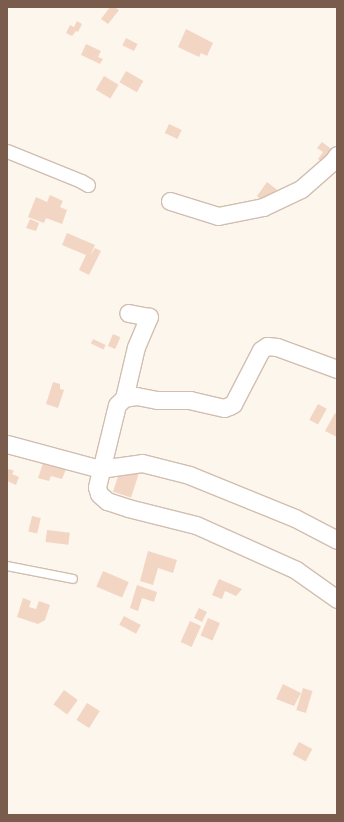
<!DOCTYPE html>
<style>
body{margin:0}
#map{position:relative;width:344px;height:822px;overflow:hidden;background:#fdf6ec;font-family:"IBM Plex Sans",sans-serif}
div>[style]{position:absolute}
.building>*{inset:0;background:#f3d5c3;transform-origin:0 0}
.roads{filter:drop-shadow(1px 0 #d1beb0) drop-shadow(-1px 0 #d1beb0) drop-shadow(0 1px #d1beb0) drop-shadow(0 -1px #d1beb0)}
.service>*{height:8px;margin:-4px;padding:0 4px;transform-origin:4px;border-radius:4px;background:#fff}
.pedestrian>*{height:13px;margin:-6.5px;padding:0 6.5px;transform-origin:6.5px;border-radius:6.5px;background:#fff}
.minor>*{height:17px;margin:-8.5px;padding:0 8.5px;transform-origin:8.5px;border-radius:8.5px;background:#fff}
span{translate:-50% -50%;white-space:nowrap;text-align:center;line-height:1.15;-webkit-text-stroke:4px #fffaf3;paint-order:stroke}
.frame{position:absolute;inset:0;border:8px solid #7a5c4d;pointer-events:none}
</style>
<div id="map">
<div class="building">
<i style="clip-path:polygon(110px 7px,114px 7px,119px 10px,108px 24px,101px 19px)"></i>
<i style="clip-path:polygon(77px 21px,82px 24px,78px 32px,76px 31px,72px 36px,66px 33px,70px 25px,74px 27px)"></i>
<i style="clip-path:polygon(186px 29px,213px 43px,207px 56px,201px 53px,199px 57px,178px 47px)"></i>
<i style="left:126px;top:38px;width:13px;height:8px;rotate:27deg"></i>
<i style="clip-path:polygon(86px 44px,101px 51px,98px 57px,103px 59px,100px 64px,81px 55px)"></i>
<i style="left:126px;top:71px;width:20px;height:13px;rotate:30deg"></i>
<i style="left:104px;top:76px;width:17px;height:16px;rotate:31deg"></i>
<i style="left:169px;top:124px;width:14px;height:10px;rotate:25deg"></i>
<i style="clip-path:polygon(322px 142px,334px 151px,325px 164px,318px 159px,323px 152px,317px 148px)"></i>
<i style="clip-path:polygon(267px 182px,280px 192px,265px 203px,257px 196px)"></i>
<i style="clip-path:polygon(50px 195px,63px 201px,60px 207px,67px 210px,62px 224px,46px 218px,44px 223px,28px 217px,36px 197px,47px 202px)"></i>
<i style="clip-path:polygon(30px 219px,39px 223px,36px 231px,26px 228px)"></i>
<i style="clip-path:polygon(67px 233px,95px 245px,90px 256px,95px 248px,101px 251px,89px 275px,79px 270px,86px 255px,62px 245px)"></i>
<i style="left:113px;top:334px;width:8px;height:13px;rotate:23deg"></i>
<i style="left:93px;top:339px;width:14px;height:5px;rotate:25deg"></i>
<i style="clip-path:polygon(53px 382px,60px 384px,60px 389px,64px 390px,58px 408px,46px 404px)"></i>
<i style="left:318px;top:404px;width:10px;height:18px;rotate:29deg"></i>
<i style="clip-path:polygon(335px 413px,337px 414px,337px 437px,325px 431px)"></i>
<i style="clip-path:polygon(44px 460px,67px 467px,62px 479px,51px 476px,49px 481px,38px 478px)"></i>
<i style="left:121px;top:467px;width:19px;height:26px;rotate:18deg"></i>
<i style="clip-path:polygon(9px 469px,14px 471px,12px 474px,19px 477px,16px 485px,7px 481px,7px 471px)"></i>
<i style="left:32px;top:516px;width:9px;height:16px;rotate:13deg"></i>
<i style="left:47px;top:530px;width:23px;height:12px;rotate:7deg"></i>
<i style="clip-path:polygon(148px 551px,177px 560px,173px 573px,158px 568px,153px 585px,140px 581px)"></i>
<i style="left:103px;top:571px;width:28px;height:17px;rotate:23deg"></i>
<i style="clip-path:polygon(219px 579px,242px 589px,236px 596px,225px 591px,222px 599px,212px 595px)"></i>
<i style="clip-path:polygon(137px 585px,157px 592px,154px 602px,142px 598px,138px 611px,130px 608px)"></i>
<i style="clip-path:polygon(23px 598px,31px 601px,29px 607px,36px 609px,39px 601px,50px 605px,45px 620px,38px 624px,17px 617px)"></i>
<i style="left:199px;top:608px;width:9px;height:11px;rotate:27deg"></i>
<i style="left:124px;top:616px;width:19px;height:10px;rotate:28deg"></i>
<i style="left:208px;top:618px;width:13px;height:19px;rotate:23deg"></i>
<i style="left:190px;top:621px;width:12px;height:23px;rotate:24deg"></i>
<i style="clip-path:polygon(283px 684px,301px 693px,294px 706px,276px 699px)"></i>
<i style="left:303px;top:688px;width:10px;height:23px;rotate:17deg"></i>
<i style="left:64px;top:690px;width:17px;height:18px;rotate:36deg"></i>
<i style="left:87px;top:703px;width:15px;height:20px;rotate:32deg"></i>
<i style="left:299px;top:742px;width:15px;height:14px;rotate:28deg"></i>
</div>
<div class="roads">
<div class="service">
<i style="left:7px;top:566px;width:67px;rotate:11.1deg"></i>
</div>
<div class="pedestrian">
<i style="left:7px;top:151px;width:80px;rotate:22.1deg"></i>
<i style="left:81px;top:181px;width:8px;rotate:30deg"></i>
</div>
<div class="minor">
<i style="left:170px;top:201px;width:50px;rotate:17.4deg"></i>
<i style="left:218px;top:216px;width:46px;rotate:-11.3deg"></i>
<i style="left:263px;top:207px;width:42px;rotate:-25.3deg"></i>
<i style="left:301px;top:189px;width:43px;rotate:-41.2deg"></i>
<i style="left:333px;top:161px;width:7px;rotate:-56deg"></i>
<i style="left:337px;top:369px;width:64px;rotate:-159.9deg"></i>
<i style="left:277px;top:347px;width:10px;rotate:-174deg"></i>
<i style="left:267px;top:346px;width:7px;rotate:146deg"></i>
<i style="left:261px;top:350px;width:61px;rotate:117.4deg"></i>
<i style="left:233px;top:404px;width:4px;rotate:153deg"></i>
<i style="left:229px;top:406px;width:5px;rotate:158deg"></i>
<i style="left:224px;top:408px;width:35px;rotate:-167deg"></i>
<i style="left:190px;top:400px;width:33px;rotate:180deg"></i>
<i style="left:157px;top:400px;width:21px;rotate:-169deg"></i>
<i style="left:136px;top:396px;width:12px;rotate:171deg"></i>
<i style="left:124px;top:398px;width:10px;rotate:135deg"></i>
<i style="left:117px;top:405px;width:8px;rotate:104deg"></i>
<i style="left:115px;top:413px;width:76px;rotate:103.7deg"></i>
<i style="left:97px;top:487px;width:7px;rotate:74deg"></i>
<i style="left:99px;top:494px;width:11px;rotate:41deg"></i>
<i style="left:107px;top:501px;width:22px;rotate:18deg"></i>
<i style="left:128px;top:508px;width:70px;rotate:14deg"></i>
<i style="left:196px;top:525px;width:110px;rotate:24.2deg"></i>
<i style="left:296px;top:570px;width:50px;rotate:35.3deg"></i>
<i style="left:124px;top:398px;width:52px;rotate:-76.8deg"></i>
<i style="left:136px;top:347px;width:33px;rotate:-67deg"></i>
<i style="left:149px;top:317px;width:21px;rotate:-169deg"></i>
<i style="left:7px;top:444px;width:96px;rotate:15deg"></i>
<i style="left:100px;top:469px;width:42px;rotate:-8.1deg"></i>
<i style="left:142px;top:463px;width:49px;rotate:14.3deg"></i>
<i style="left:189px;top:475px;width:114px;rotate:22.1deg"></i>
<i style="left:295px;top:518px;width:47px;rotate:27.6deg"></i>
</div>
</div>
<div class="frame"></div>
</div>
